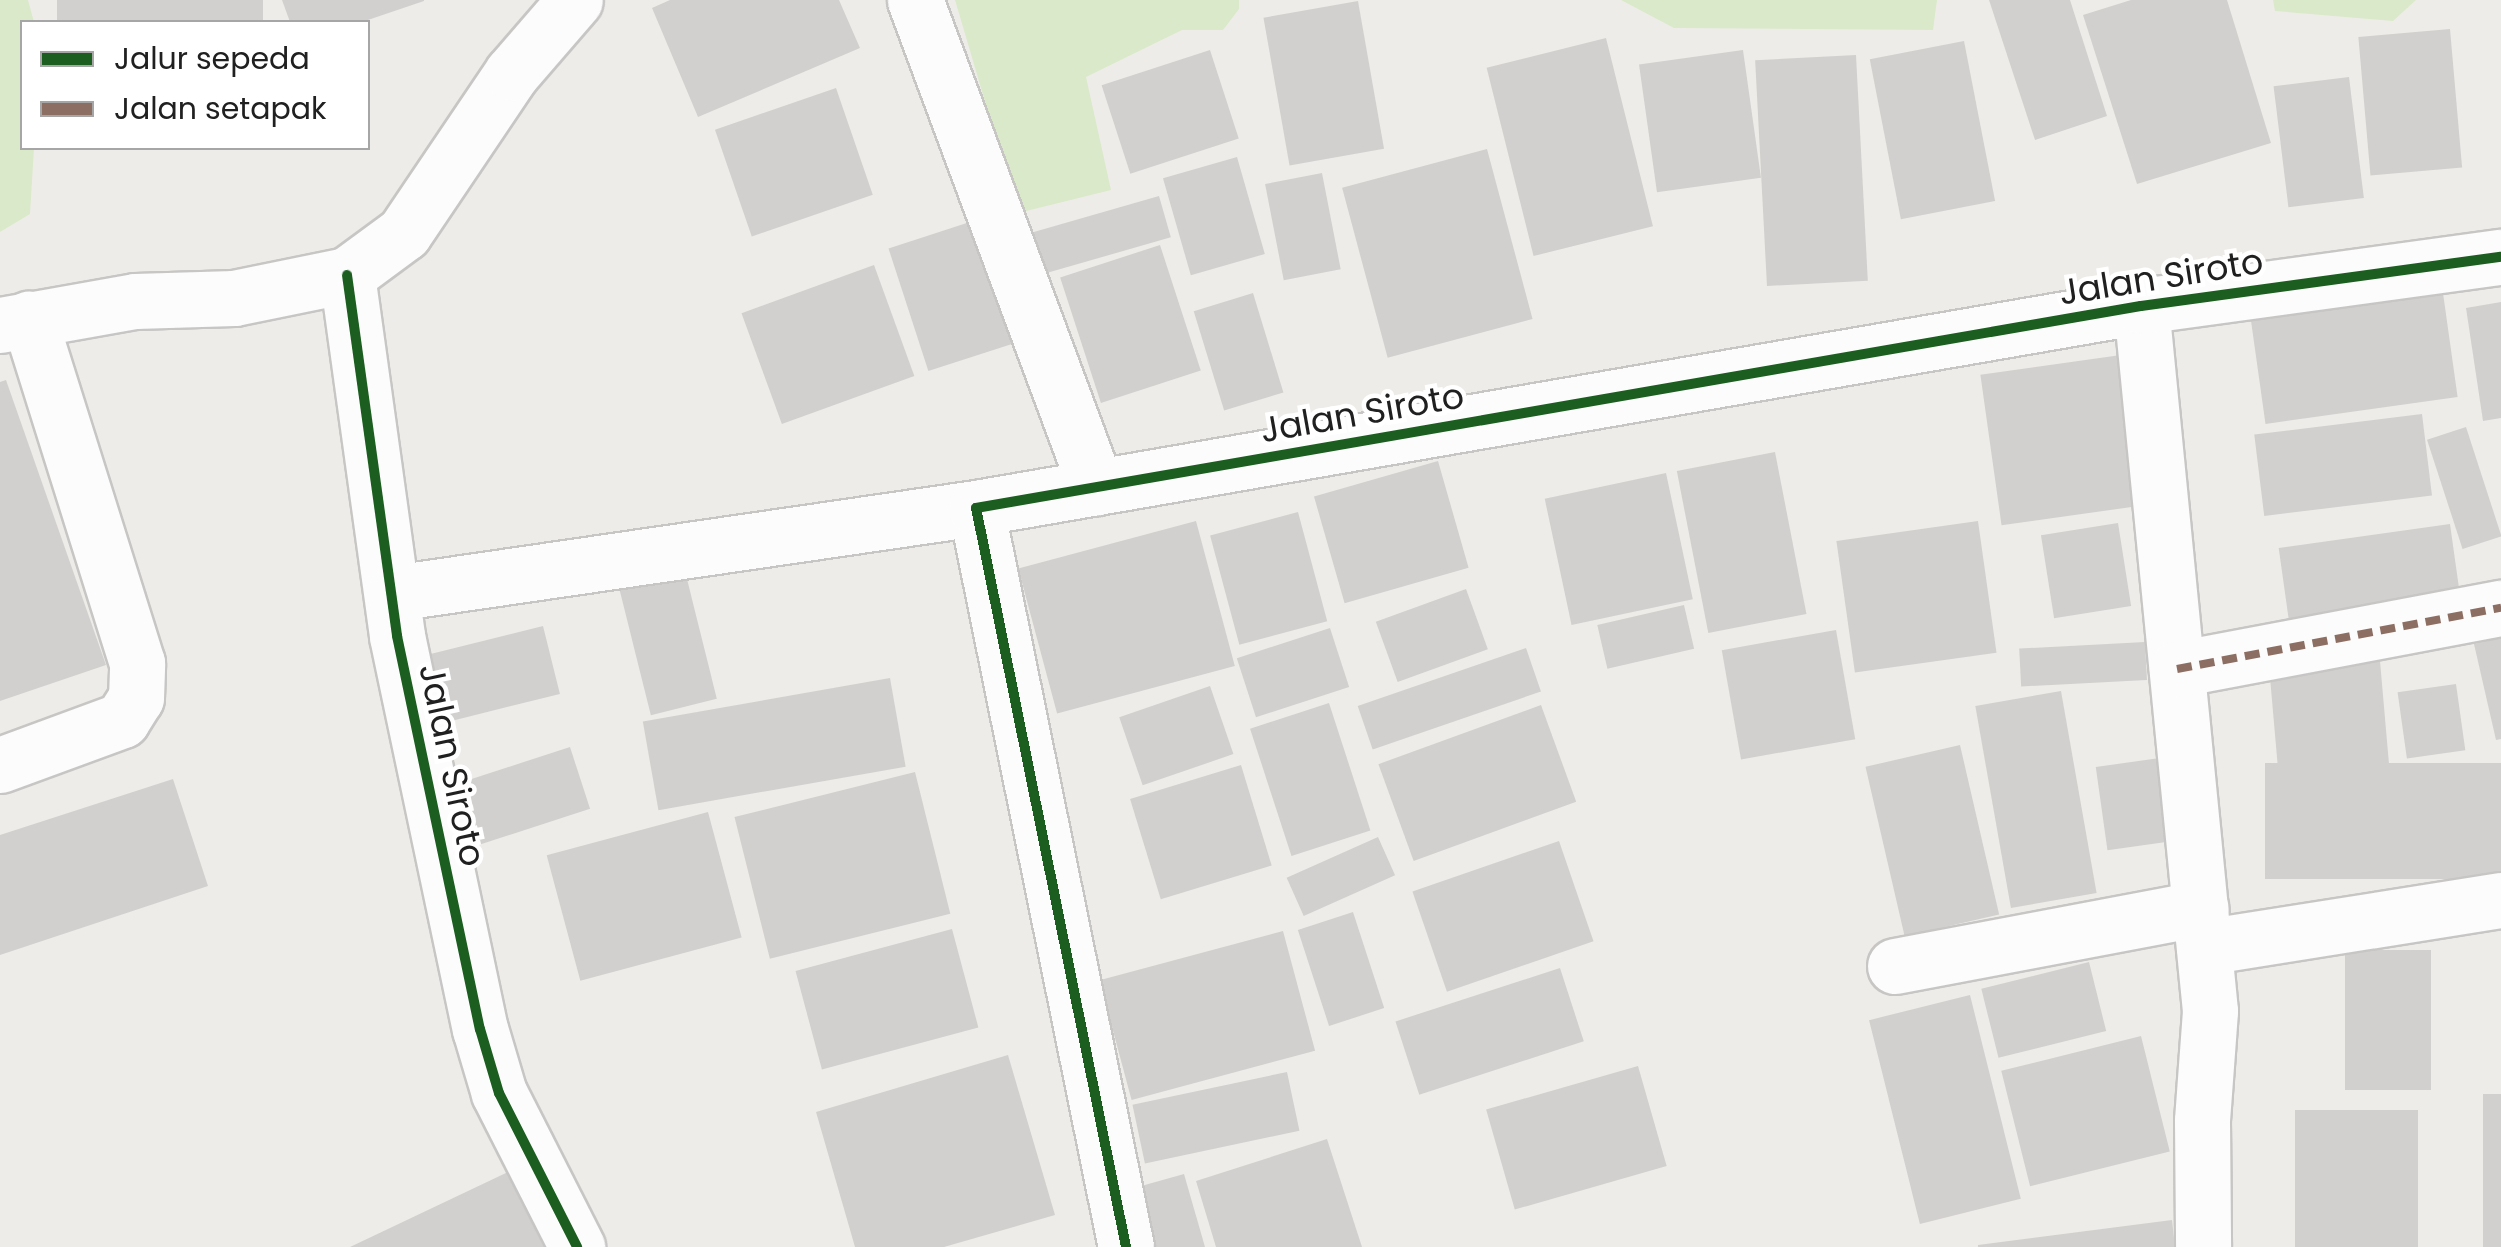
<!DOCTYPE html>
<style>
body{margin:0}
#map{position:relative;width:2501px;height:1247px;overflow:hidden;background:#eeece9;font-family:Poppins,sans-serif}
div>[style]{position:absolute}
.grass>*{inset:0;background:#dae9c9}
.building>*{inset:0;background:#d2d0ce;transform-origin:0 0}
.roads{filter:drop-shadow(2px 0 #c7c6c5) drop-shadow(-2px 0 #c7c6c5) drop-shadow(0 2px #c7c6c5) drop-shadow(0 -2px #c7c6c5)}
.street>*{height:55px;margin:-27.5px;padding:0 27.5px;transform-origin:27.5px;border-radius:27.5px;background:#fcfcfc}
.quiet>*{height:8px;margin-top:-4px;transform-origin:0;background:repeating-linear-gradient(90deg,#8d6e63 0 15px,transparent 0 23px)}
.cycleway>*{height:10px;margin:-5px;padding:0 5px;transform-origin:5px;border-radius:5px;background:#1b5e20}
span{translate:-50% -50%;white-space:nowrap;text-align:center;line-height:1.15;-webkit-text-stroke:9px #fff;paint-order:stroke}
.street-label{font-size:35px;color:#202020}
.legend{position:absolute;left:20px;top:20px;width:350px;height:130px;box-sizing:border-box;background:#fff;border:2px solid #a6a6a6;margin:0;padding:12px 18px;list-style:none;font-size:30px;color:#202020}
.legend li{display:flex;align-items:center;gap:20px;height:50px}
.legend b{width:50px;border:2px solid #a6a6a6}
</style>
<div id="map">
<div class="grass">
<i style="clip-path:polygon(0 0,28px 0,34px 22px,22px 22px,22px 148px,34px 148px,30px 214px,0 232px)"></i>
<i style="clip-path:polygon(955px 0,1239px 0,1239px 9px,1223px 30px,1182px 30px,1086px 77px,1111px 190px,1018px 213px)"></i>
<i style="clip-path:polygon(1621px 0,1937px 0,1933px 30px,1674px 28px)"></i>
<i style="clip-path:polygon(2273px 0,2416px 0,2393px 21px,2275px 11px)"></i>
</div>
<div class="building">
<i style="left:57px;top:0;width:206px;height:24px"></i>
<i style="clip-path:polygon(282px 0,424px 0,424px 1px,362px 22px,290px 22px)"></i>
<i style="clip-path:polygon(670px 0,839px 0,860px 48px,698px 117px,652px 8px)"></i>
<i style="clip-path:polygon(1989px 0,2070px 0,2107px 116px,2035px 140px)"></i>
<i style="clip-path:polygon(2131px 0,2227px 0,2271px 143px,2137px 184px,2083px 15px)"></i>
<i style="left:1358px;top:1px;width:150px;height:96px;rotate:80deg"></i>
<i style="left:2450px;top:29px;width:139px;height:92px;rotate:85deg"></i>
<i style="left:1606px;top:38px;width:194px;height:123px;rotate:76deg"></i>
<i style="left:1964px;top:41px;width:163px;height:96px;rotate:79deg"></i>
<i style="left:1210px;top:50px;width:93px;height:114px;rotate:72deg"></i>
<i style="left:1743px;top:50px;width:129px;height:105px;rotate:82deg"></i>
<i style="left:1856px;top:55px;width:226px;height:101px;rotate:87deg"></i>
<i style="left:2349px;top:77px;width:122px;height:76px;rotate:83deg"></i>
<i style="left:836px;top:88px;width:113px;height:128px;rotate:71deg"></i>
<i style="left:1487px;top:149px;width:176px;height:150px;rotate:75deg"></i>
<i style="left:1237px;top:157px;width:101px;height:77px;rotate:74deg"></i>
<i style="left:1322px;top:173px;width:98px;height:58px;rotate:79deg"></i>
<i style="left:1159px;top:196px;width:43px;height:142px;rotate:74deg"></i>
<i style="left:976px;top:220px;width:129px;height:92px;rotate:72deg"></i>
<i style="left:1160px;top:245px;width:132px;height:105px;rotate:72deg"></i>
<i style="left:874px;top:265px;width:118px;height:141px;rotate:70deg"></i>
<i style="left:1253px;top:293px;width:104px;height:62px;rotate:73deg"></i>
<i style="left:2443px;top:293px;width:105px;height:194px;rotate:82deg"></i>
<i style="clip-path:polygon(2501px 302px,2501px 418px,2483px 421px,2466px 308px)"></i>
<i style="left:2121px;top:355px;width:152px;height:142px;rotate:82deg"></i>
<i style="clip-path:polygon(6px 380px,106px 665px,0 701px,0 382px)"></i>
<i style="left:2422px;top:414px;width:82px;height:169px;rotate:83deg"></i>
<i style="left:2466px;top:427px;width:115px;height:41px;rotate:72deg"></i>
<i style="left:1775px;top:452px;width:165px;height:100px;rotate:79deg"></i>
<i style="left:1438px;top:461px;width:111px;height:129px;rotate:74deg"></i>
<i style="left:1666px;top:473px;width:129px;height:124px;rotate:78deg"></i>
<i style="left:1298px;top:512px;width:113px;height:91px;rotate:75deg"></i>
<i style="left:1196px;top:521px;width:150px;height:184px;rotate:75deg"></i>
<i style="left:1978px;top:521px;width:133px;height:143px;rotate:82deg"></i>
<i style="left:2118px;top:523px;width:84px;height:78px;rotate:81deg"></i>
<i style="left:2450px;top:524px;width:81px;height:173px;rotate:82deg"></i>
<i style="left:682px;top:559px;width:144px;height:68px;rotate:76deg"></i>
<i style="left:1466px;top:589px;width:64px;height:96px;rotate:70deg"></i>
<i style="left:1684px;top:605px;width:45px;height:89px;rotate:77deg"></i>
<i style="left:543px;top:626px;width:70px;height:119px;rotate:76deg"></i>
<i style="left:1330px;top:628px;width:62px;height:98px;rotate:72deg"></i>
<i style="left:1836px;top:630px;width:111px;height:116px;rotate:80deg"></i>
<i style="clip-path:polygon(2501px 638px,2501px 739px,2496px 740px,2474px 644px)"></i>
<i style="left:2145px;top:642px;width:38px;height:126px;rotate:87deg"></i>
<i style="left:1526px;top:648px;width:46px;height:178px;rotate:71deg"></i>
<i style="left:2380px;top:661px;width:111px;height:111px;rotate:85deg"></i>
<i style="left:890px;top:678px;width:90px;height:251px;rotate:80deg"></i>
<i style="left:2456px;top:684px;width:67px;height:59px;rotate:82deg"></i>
<i style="left:1210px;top:686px;width:72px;height:96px;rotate:71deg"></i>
<i style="left:2061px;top:691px;width:205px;height:87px;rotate:80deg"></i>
<i style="left:1329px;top:703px;width:134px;height:83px;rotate:72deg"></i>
<i style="left:1541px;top:705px;width:103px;height:173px;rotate:70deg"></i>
<i style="left:1960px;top:745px;width:174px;height:97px;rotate:77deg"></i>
<i style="left:570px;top:747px;width:65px;height:127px;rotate:72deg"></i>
<i style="left:2174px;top:756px;width:84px;height:79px;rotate:82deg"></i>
<i style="left:2501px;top:763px;width:116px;height:236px;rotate:90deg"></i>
<i style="left:1241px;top:765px;width:105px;height:116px;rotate:73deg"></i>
<i style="left:915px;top:772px;width:146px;height:186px;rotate:76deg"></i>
<i style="clip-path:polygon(173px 779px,208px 886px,0 955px,0 835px)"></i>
<i style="left:708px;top:812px;width:130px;height:167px;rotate:75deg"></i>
<i style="left:1378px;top:837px;width:42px;height:100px;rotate:66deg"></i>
<i style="left:1559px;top:841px;width:106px;height:155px;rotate:71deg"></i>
<i style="left:1353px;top:912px;width:101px;height:58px;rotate:72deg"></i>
<i style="left:952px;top:929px;width:102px;height:162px;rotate:75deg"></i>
<i style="left:1283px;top:931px;width:124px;height:190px;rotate:75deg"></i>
<i style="left:2345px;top:950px;width:86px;height:140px"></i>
<i style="left:2089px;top:962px;width:71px;height:111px;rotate:76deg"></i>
<i style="left:1560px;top:968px;width:77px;height:173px;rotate:72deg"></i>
<i style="left:1970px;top:995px;width:210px;height:104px;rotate:76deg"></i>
<i style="left:2141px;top:1036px;width:119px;height:144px;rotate:76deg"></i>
<i style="clip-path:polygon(1008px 1055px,1055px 1215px,944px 1247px,855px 1247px,816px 1112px)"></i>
<i style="left:1638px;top:1066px;width:104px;height:158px;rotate:74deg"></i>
<i style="left:1287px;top:1072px;width:60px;height:158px;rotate:78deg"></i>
<i style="left:2483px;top:1094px;width:18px;height:153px"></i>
<i style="left:2418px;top:1110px;width:137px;height:123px;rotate:90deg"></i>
<i style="clip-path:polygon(1327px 1139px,1362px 1247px,1216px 1247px,1196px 1181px)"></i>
<i style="clip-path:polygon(508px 1172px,544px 1247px,350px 1247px)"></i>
<i style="clip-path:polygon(1184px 1174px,1205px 1247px,1143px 1247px,1127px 1190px)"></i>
<i style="clip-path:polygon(2172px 1220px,2175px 1247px,1978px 1247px,1978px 1245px)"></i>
</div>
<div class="roads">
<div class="street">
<i style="left:915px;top:0;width:520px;rotate:69.61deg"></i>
<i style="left:347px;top:275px;width:364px;rotate:82.1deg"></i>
<i style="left:397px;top:636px;width:402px;rotate:78.1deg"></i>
<i style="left:480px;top:1029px;width:67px;rotate:73.5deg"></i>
<i style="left:499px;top:1093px;width:173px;rotate:63.1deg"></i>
<i style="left:2141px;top:306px;width:708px;rotate:84.41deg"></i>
<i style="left:2210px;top:1011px;width:110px;rotate:94.2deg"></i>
<i style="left:2202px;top:1121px;width:126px;rotate:89.5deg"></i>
<i style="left:0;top:325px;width:137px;rotate:-10.1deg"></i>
<i style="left:135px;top:301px;width:99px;rotate:-1.7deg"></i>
<i style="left:234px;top:298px;width:115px;rotate:-11.5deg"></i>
<i style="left:347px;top:275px;width:71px;rotate:-36.4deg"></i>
<i style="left:404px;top:233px;width:193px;rotate:-56deg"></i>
<i style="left:512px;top:73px;width:96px;rotate:-49.2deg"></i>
<i style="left:394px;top:593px;width:588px;rotate:-8.31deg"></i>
<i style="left:2177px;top:669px;width:330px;rotate:-10.7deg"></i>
<i style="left:0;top:765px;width:130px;rotate:-20.2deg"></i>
<i style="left:122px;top:720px;width:26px;rotate:-58deg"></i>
<i style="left:136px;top:698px;width:35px;rotate:-88deg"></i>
<i style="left:137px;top:663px;width:361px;rotate:-107.4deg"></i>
<i style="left:2204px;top:947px;width:301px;rotate:-9deg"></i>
<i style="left:1895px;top:966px;width:311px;rotate:-10.7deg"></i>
<i style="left:1126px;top:1247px;width:754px;rotate:-101.47deg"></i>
<i style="left:976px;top:508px;width:1182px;rotate:-9.84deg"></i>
<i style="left:2141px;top:306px;width:363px;rotate:-7.8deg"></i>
</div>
</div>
<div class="quiet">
<i style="left:2177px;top:669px;width:330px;rotate:-10.7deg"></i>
</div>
<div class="cycleway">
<i style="left:347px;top:275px;width:364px;rotate:82.1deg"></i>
<i style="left:397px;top:636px;width:402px;rotate:78.1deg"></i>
<i style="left:480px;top:1029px;width:67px;rotate:73.5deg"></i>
<i style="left:499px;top:1093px;width:173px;rotate:63.1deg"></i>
<i style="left:1126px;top:1247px;width:754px;rotate:-101.47deg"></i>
<i style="left:976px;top:508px;width:1182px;rotate:-9.84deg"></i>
<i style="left:2141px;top:306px;width:363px;rotate:-7.8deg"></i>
</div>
<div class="street-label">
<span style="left:2161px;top:277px;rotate:-9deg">Jalan Siroto</span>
<span style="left:1362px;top:413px;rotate:-10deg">Jalan Siroto</span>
<span style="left:452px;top:765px;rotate:78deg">Jalan Siroto</span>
</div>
<ul class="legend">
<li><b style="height:12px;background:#1b5e20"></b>Jalur sepeda</li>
<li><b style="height:12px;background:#8d6e63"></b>Jalan setapak</li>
</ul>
</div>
